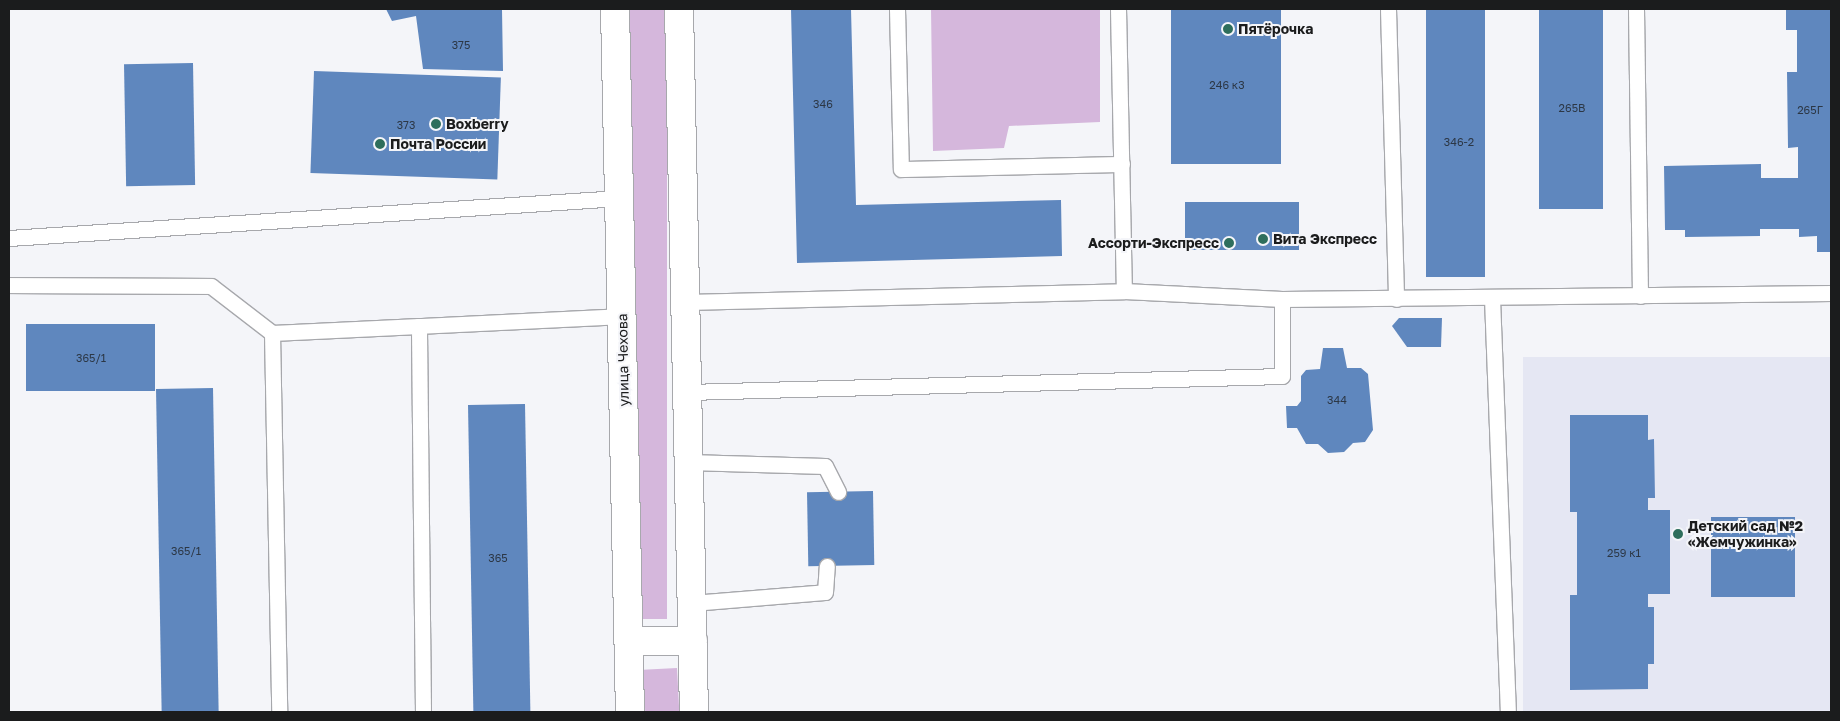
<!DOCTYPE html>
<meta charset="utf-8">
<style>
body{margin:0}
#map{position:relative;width:1840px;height:721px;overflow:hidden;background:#f4f5f9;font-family:"Golos Text",sans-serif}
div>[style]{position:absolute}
.built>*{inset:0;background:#e5e7f3;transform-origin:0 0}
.green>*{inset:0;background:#d5b7dc;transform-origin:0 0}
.building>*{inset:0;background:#5f87be;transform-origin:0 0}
.roads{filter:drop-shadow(1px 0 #a7a8ac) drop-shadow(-1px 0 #a7a8ac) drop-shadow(0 1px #a7a8ac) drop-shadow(0 -1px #a7a8ac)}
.lane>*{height:15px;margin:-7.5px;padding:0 7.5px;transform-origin:7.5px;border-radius:7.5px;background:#fff}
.secondary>*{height:28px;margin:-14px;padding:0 14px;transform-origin:14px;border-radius:14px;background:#fff}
.dots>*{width:14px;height:14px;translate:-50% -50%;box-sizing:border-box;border:2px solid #f4f5f9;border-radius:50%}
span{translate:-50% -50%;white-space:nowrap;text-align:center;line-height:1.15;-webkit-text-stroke:4px #f4f5f9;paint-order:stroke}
.number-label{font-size:11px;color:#2c3745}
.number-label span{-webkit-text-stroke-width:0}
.poi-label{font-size:14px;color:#1b1c1d;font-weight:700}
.left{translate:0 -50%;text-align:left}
.right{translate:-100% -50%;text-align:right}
.street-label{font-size:14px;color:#1b1c1d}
.frame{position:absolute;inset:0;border:10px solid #1b1c1d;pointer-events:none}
</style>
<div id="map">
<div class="built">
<i style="left:1523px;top:357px;width:308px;height:355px"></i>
</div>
<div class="green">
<i style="left:629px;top:9px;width:38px;height:610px"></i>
<i style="clip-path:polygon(931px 9px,1100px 9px,1100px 122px,1009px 126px,1004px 148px,933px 151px)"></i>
<i style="left:677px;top:668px;width:44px;height:34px;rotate:87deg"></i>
</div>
<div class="building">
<i style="clip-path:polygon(386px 9px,502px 9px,503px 71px,423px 69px,416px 16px,392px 21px)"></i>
<i style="clip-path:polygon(791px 9px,851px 9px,856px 205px,1061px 200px,1062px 256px,797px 263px)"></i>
<i style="left:1171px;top:9px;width:110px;height:155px"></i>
<i style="left:1426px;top:9px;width:59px;height:268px"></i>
<i style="left:1539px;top:9px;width:64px;height:200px"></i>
<i style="clip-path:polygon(1786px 9px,1831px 9px,1831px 252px,1817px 252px,1817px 236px,1799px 237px,1799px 229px,1760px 229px,1760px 236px,1685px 237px,1685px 230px,1665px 230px,1664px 166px,1761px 164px,1761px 178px,1798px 178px,1798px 147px,1788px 148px,1787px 72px,1797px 72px,1797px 30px,1786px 30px)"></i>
<i style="left:193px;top:63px;width:122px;height:69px;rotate:89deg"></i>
<i style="left:314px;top:71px;width:187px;height:102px;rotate:2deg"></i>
<i style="left:1299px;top:202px;width:48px;height:114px;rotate:90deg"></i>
<i style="clip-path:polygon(1399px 318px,1442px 318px,1441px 347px,1407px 347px,1392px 326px)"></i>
<i style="left:155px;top:324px;width:67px;height:129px;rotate:90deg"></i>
<i style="clip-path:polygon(1323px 348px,1343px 348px,1347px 368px,1361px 368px,1368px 374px,1373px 430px,1365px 442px,1353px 443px,1344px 452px,1328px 453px,1318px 444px,1306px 444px,1297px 428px,1287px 428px,1286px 406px,1297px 406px,1301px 401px,1301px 376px,1306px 370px,1320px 369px)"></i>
<i style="left:213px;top:388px;width:324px;height:57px;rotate:89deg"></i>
<i style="left:525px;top:404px;width:308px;height:57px;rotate:89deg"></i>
<i style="clip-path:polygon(1570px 415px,1648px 415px,1648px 440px,1654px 439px,1655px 498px,1648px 498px,1648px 510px,1670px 510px,1670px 594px,1648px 594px,1648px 607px,1654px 607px,1654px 664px,1648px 664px,1648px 689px,1570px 690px,1570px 595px,1577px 595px,1577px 512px,1570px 512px)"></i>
<i style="left:873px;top:491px;width:74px;height:66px;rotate:89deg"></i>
<i style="left:1711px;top:517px;width:84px;height:80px"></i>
</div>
<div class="roads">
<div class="lane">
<i style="left:897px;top:9px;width:160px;rotate:88.6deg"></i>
<i style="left:901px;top:169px;width:221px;rotate:-1.3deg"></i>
<i style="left:1118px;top:9px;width:282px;rotate:88.8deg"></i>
<i style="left:1388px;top:9px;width:290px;rotate:88.4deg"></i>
<i style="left:1636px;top:9px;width:287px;rotate:89.2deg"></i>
<i style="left:9px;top:238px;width:611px;rotate:-3.75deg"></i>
<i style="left:9px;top:285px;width:202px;rotate:0.3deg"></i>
<i style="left:211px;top:286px;width:77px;rotate:37.6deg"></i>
<i style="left:272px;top:333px;width:147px;rotate:-2.7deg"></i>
<i style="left:1492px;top:298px;width:414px;rotate:87.8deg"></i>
<i style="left:686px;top:302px;width:438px;rotate:-1.4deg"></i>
<i style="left:1124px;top:291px;width:158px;rotate:2.9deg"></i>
<i style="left:1282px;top:299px;width:549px;rotate:-0.63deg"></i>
<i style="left:272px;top:333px;width:379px;rotate:88.9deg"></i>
<i style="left:687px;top:392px;width:595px;rotate:-1.54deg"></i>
<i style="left:1282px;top:376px;width:77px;rotate:-90deg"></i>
<i style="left:688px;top:462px;width:137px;rotate:1.7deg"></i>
<i style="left:825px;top:466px;width:29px;rotate:63deg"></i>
<i style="left:692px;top:603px;width:133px;rotate:-4.7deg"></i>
<i style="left:825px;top:592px;width:26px;rotate:-86deg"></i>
<i style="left:423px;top:712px;width:386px;rotate:-90.6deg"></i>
<i style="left:419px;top:326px;width:203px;rotate:-2.8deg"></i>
</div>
<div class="secondary">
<i style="left:615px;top:9px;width:703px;rotate:88.78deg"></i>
<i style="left:679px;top:9px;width:703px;rotate:88.78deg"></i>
<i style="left:629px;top:641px;width:64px"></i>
</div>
</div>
<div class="dots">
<i style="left:1228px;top:29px;background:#2e6e5c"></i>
<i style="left:436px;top:124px;background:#2e6e5c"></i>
<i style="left:380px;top:144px;background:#2e6e5c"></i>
<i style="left:1263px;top:239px;background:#2e6e5c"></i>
<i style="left:1229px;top:243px;background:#2e6e5c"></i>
<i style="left:1678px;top:534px;background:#2e6e5c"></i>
</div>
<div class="number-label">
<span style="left:461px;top:45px">375</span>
<span style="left:1227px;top:85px">246 к3</span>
<span style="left:823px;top:104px">346</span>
<span style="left:1572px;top:108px">265В</span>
<span style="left:1810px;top:110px">265Г</span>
<span style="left:406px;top:125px">373</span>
<span style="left:1459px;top:142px">346-2</span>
<span style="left:91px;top:358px">365/1</span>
<span style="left:1337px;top:400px">344</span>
<span style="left:186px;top:551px">365/1</span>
<span style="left:1624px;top:553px">259 к1</span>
<span style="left:498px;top:558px">365</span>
</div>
<div class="poi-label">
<span class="left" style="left:1238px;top:29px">Пятёрочка</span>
<span class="left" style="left:446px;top:124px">Boxberry</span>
<span class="left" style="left:390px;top:144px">Почта России</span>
<span class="left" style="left:1273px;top:239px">Вита Экспресс</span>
<span class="right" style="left:1219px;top:243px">Ассорти-Экспресс</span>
<span class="left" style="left:1688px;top:534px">Детский сад №2<br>«Жемчужинка»</span>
</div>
<div class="street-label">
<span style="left:623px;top:360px;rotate:-91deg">улица Чехова</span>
</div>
<div class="frame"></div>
</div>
